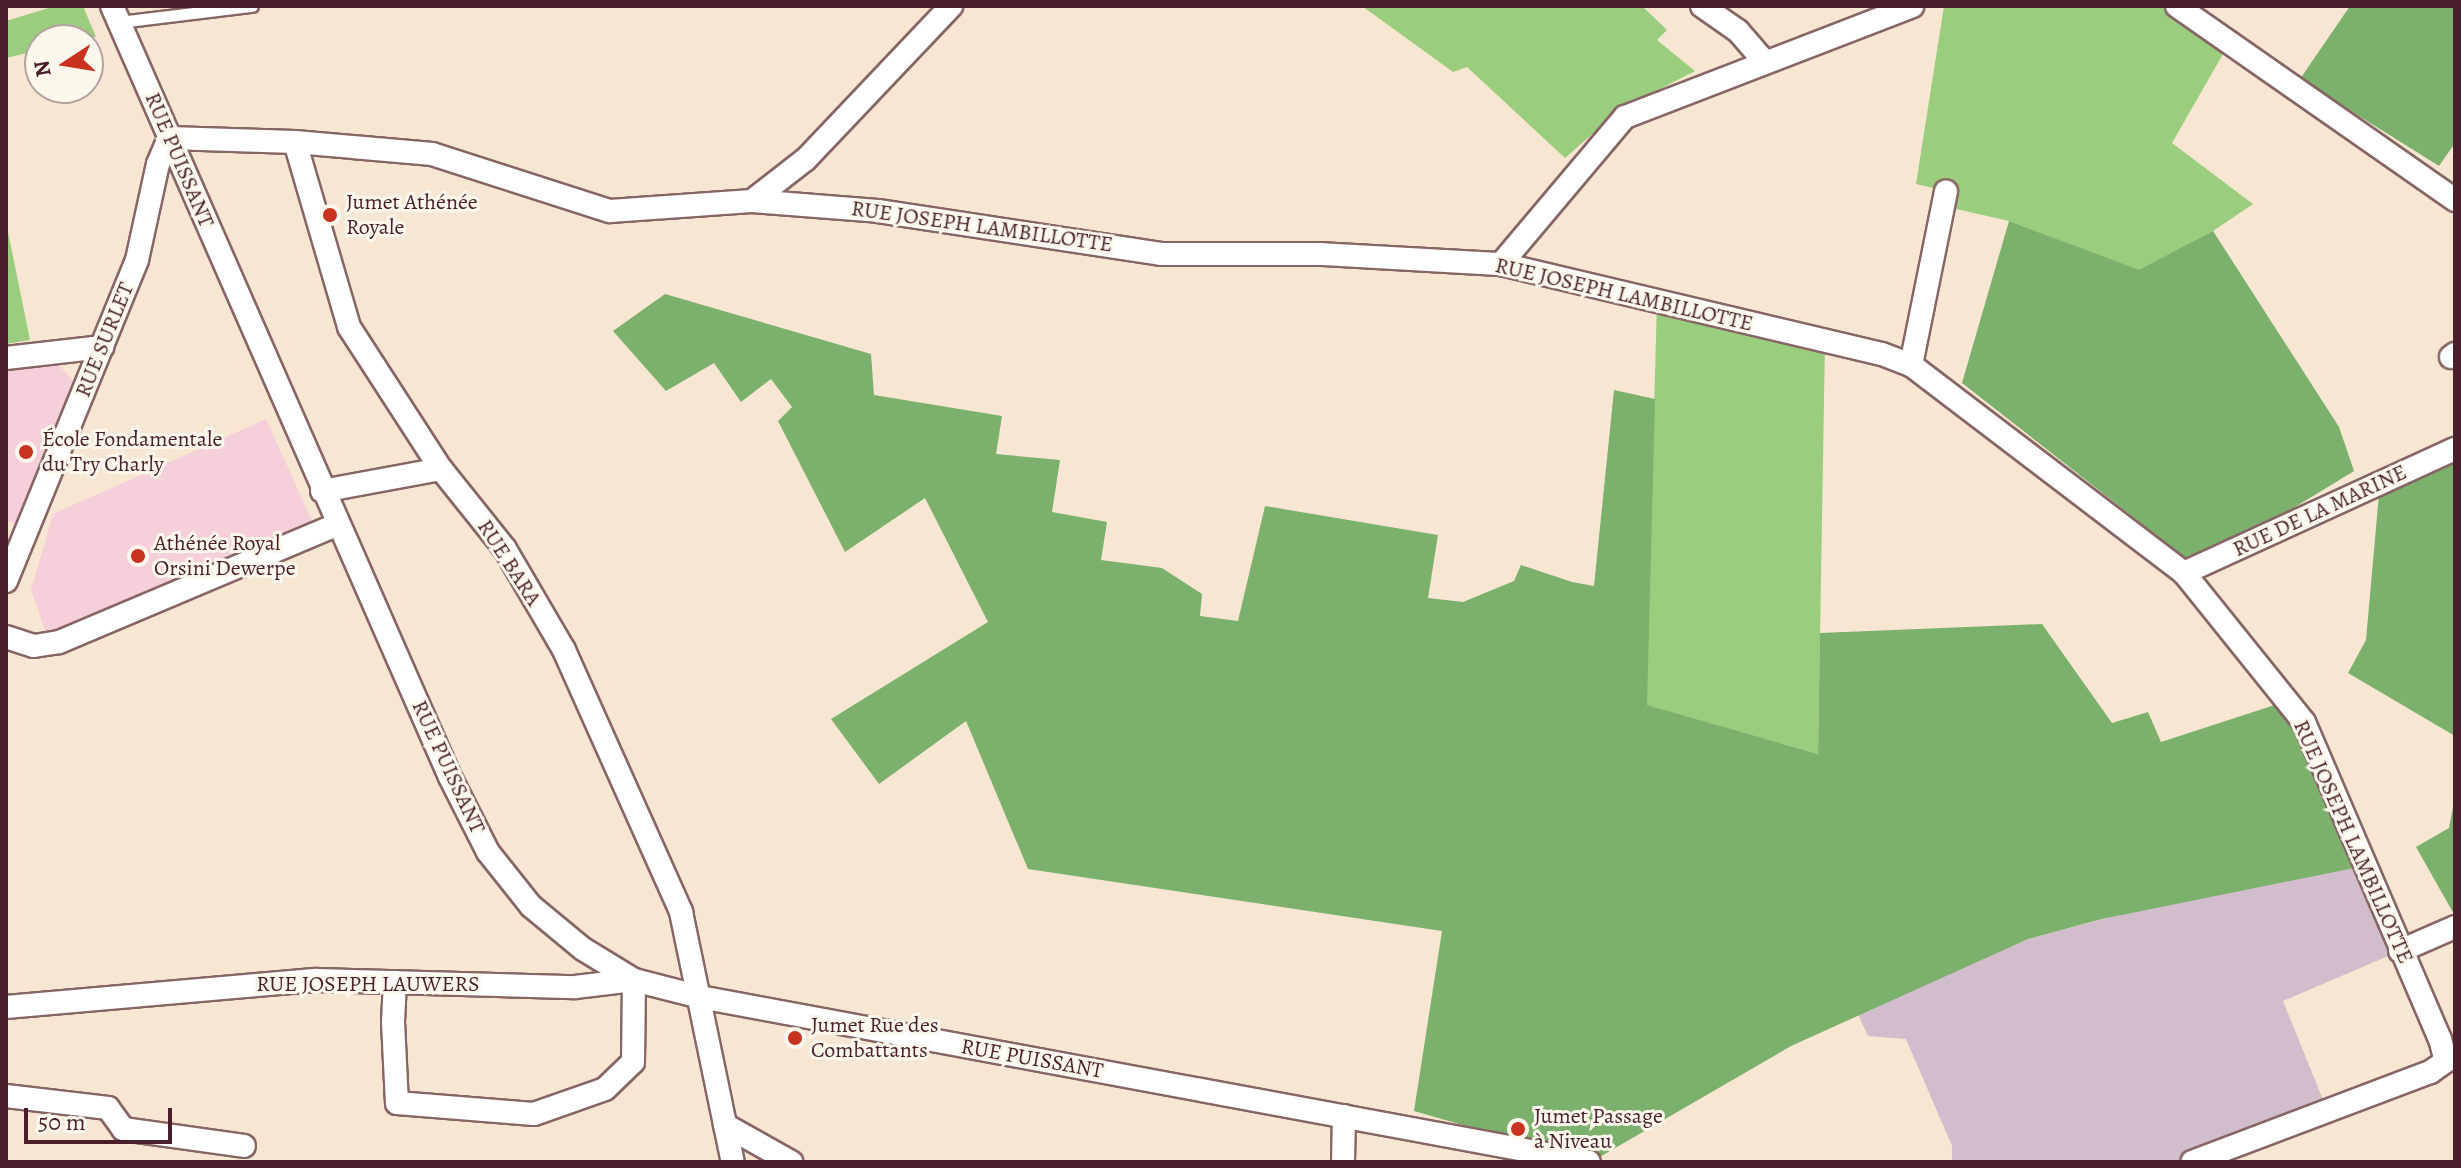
<!DOCTYPE html>
<meta charset="utf-8">
<style>
body{margin:0}
#map{position:relative;width:2461px;height:1168px;overflow:hidden;background:#f7e7d2;font-family:Alegreya,serif}
div>[style]{position:absolute}
.built>*{inset:0;background:#f5cfd9}
.industrial>*{inset:0;background:#d1bdcb}
.green>*{inset:0;background:#9acd7e}
.forest>*{inset:0;background:#7bb06d}
.roads{filter:drop-shadow(2px 0 #876565) drop-shadow(-2px 0 #876565) drop-shadow(0 2px #876565) drop-shadow(0 -2px #876565)}
.service>*{height:11px;margin:-5.5px;padding:0 5.5px;transform-origin:5.5px;border-radius:5.5px;background:#fff}
.minor>*{height:22px;margin:-11px;padding:0 11px;transform-origin:11px;border-radius:11px;background:#fff}
.dots>*{width:22px;height:22px;translate:-50% -50%;box-sizing:border-box;border:4px solid #fbf7ec;border-radius:50%}
span{translate:-50% -50%;white-space:nowrap;text-align:center;line-height:1.15;-webkit-text-stroke:6px #fbf7ec;paint-order:stroke}
.street-label{font-size:22px;color:#4a1f2b}
.poi-label{font-size:22px;color:#4a1f2b}
.left{translate:0 -50%;text-align:left}
.frame{position:absolute;inset:0;border:8px solid #4a1f2b;pointer-events:none}
.north{position:absolute;left:24px;top:24px;width:80px;height:80px;box-sizing:border-box;background:#fbf7ec;border:2px solid #b4a19f;border-radius:50%;rotate:258deg;font-size:22px;font-weight:700;line-height:32px;text-align:center;color:#4a1f2b}
.north::after{content:'';display:block;margin:auto;width:28px;height:36px;background:#c8321e;clip-path:polygon(50% 0,100% 100%,50% 72%,0 100%)}
.scale{position:absolute;left:24px;top:1108px;width:148px;height:36px;box-sizing:border-box;border:4px solid #4a1f2b;border-top:0;padding-left:10px;font-size:24px;line-height:28px;white-space:nowrap;color:#4a1f2b;-webkit-text-stroke:6px #fbf7ec;paint-order:stroke}
</style>
<div id="map">
<div class="built">
<i style="clip-path:polygon(54px 360px,76px 384px,15px 523px,6px 521px,6px 368px)"></i>
<i style="clip-path:polygon(266px 419px,313px 523px,47px 636px,31px 590px,53px 514px)"></i>
</div>
<div class="industrial">
<i style="clip-path:polygon(2364px 866px,2400px 951px,2283px 1001px,2328px 1112px,2173px 1162px,1952px 1162px,1952px 1146px,1906px 1039px,1868px 1036px,1857px 1012px,2028px 939px,2240px 883px)"></i>
</div>
<div class="green">
<i style="clip-path:polygon(55px 6px,83px 6px,96px 37px,40px 40px,40px 50px,6px 58px,6px 21px)"></i>
<i style="clip-path:polygon(1362px 6px,1642px 6px,1667px 30px,1657px 40px,1695px 71px,1621px 109px,1565px 158px,1467px 67px,1453px 72px)"></i>
<i style="clip-path:polygon(1944px 6px,2164px 6px,2223px 54px,2172px 143px,2253px 204px,2213px 231px,2139px 271px,2009px 221px,1943px 206px,1946px 191px,1916px 184px)"></i>
<i style="clip-path:polygon(6px 222px,30px 340px,6px 344px)"></i>
<i style="clip-path:polygon(1657px 301px,1825px 341px,1818px 754px,1646px 705px)"></i>
</div>
<div class="forest">
<i style="clip-path:polygon(2350px 6px,2455px 6px,2455px 143px,2439px 166px,2300px 79px)"></i>
<i style="clip-path:polygon(2009px 221px,2139px 270px,2213px 231px,2339px 427px,2354px 471px,2197px 567px,1962px 383px)"></i>
<i style="clip-path:polygon(665px 294px,871px 354px,874px 395px,1002px 416px,996px 454px,1060px 460px,1052px 512px,1107px 522px,1101px 560px,1162px 568px,1202px 594px,1200px 616px,1238px 621px,1265px 506px,1438px 535px,1428px 598px,1463px 602px,1514px 581px,1521px 565px,1572px 582px,1594px 586px,1614px 390px,1655px 399px,1647px 705px,1818px 754px,1820px 633px,2042px 624px,2112px 723px,2148px 712px,2161px 742px,2287px 701px,2364px 866px,2102px 919px,2028px 939px,1791px 1046px,1591px 1162px,1414px 1111px,1442px 931px,1028px 869px,966px 721px,879px 784px,831px 719px,988px 622px,925px 498px,845px 552px,778px 421px,792px 407px,771px 379px,741px 402px,714px 363px,666px 391px,613px 331px)"></i>
<i style="clip-path:polygon(2455px 449px,2455px 736px,2348px 673px,2366px 640px,2380px 483px)"></i>
<i style="clip-path:polygon(2455px 796px,2455px 916px,2416px 847px,2449px 828px)"></i>
</div>
<div class="roads">
<div class="service">
<i style="left:119px;top:22px;width:134px;rotate:-6.9deg"></i>
</div>
<div class="minor">
<i style="left:112px;top:6px;width:842px;rotate:66.33deg"></i>
<i style="left:450px;top:777px;width:84px;rotate:63.1deg"></i>
<i style="left:488px;top:852px;width:69px;rotate:51.5deg"></i>
<i style="left:531px;top:906px;width:67px;rotate:39.6deg"></i>
<i style="left:583px;top:949px;width:60px;rotate:31.3deg"></i>
<i style="left:634px;top:980px;width:68px;rotate:14.4deg"></i>
<i style="left:700px;top:997px;width:904px;rotate:10.51deg"></i>
<i style="left:1702px;top:6px;width:44px;rotate:34.8deg"></i>
<i style="left:1738px;top:31px;width:40px;rotate:49deg"></i>
<i style="left:2177px;top:6px;width:339px;rotate:34.9deg"></i>
<i style="left:169px;top:138px;width:126px;rotate:1.8deg"></i>
<i style="left:295px;top:142px;width:138px;rotate:5deg"></i>
<i style="left:432px;top:154px;width:187px;rotate:17.8deg"></i>
<i style="left:610px;top:211px;width:142px;rotate:-4deg"></i>
<i style="left:752px;top:201px;width:126px;rotate:4.5deg"></i>
<i style="left:878px;top:211px;width:286px;rotate:8.6deg"></i>
<i style="left:1161px;top:254px;width:160px"></i>
<i style="left:1321px;top:254px;width:180px;rotate:3.2deg"></i>
<i style="left:1501px;top:264px;width:391px;rotate:13.3deg"></i>
<i style="left:1882px;top:354px;width:31px;rotate:21deg"></i>
<i style="left:1911px;top:365px;width:343px;rotate:37.3deg"></i>
<i style="left:2184px;top:573px;width:191px;rotate:51.2deg"></i>
<i style="left:2304px;top:722px;width:345px;rotate:66.8deg"></i>
<i style="left:2440px;top:1039px;width:23px;rotate:75deg"></i>
<i style="left:2446px;top:1061px;width:19px;rotate:145deg"></i>
<i style="left:2430px;top:1072px;width:254px;rotate:159.3deg"></i>
<i style="left:295px;top:142px;width:193px;rotate:73.7deg"></i>
<i style="left:349px;top:327px;width:169px;rotate:57.1deg"></i>
<i style="left:441px;top:469px;width:102px;rotate:51.3deg"></i>
<i style="left:505px;top:549px;width:117px;rotate:59.7deg"></i>
<i style="left:564px;top:650px;width:287px;rotate:65.9deg"></i>
<i style="left:681px;top:912px;width:255px;rotate:78.3deg"></i>
<i style="left:752px;top:201px;width:68px;rotate:-37.9deg"></i>
<i style="left:806px;top:159px;width:211px;rotate:-46.5deg"></i>
<i style="left:1501px;top:264px;width:192px;rotate:-49.9deg"></i>
<i style="left:1625px;top:117px;width:308px;rotate:-21.1deg"></i>
<i style="left:2451px;top:357px;width:5px;rotate:-37deg"></i>
<i style="left:6px;top:358px;width:97px;rotate:-6.5deg"></i>
<i style="left:1911px;top:365px;width:177px;rotate:-78.6deg"></i>
<i style="left:322px;top:491px;width:121px;rotate:-10.5deg"></i>
<i style="left:2184px;top:573px;width:298px;rotate:-24.6deg"></i>
<i style="left:6px;top:581px;width:347px;rotate:-67.8deg"></i>
<i style="left:137px;top:260px;width:98px;rotate:-77.7deg"></i>
<i style="left:158px;top:164px;width:28px;rotate:-67deg"></i>
<i style="left:6px;top:637px;width:29px;rotate:18deg"></i>
<i style="left:34px;top:646px;width:25px;rotate:-9deg"></i>
<i style="left:59px;top:642px;width:303px;rotate:-22.9deg"></i>
<i style="left:2400px;top:951px;width:60px;rotate:-23.6deg"></i>
<i style="left:395px;top:982px;width:40px;rotate:92.9deg"></i>
<i style="left:393px;top:1022px;width:81px;rotate:87.2deg"></i>
<i style="left:397px;top:1103px;width:137px;rotate:4.6deg"></i>
<i style="left:534px;top:1114px;width:75px;rotate:-19.4deg"></i>
<i style="left:605px;top:1089px;width:39px;rotate:-44deg"></i>
<i style="left:633px;top:1062px;width:82px;rotate:-89.3deg"></i>
<i style="left:6px;top:1007px;width:312px;rotate:-5deg"></i>
<i style="left:317px;top:980px;width:258px;rotate:1.6deg"></i>
<i style="left:575px;top:987px;width:59px;rotate:-6.8deg"></i>
<i style="left:6px;top:1096px;width:103px;rotate:6.7deg"></i>
<i style="left:108px;top:1108px;width:26px;rotate:54deg"></i>
<i style="left:123px;top:1129px;width:122px;rotate:8deg"></i>
<i style="left:725px;top:1125px;width:76px;rotate:29.3deg"></i>
<i style="left:1343px;top:1162px;width:46px;rotate:-88.8deg"></i>
</div>
</div>
<div class="dots">
<i style="left:330px;top:215px;background:#c8321e"></i>
<i style="left:26px;top:452px;background:#c8321e"></i>
<i style="left:138px;top:556px;background:#c8321e"></i>
<i style="left:795px;top:1038px;background:#c8321e"></i>
<i style="left:1518px;top:1129px;background:#c8321e"></i>
</div>
<div class="street-label">
<span style="left:179px;top:160px;rotate:67deg">RUE PUISSANT</span>
<span style="left:982px;top:227px;rotate:8deg">RUE JOSEPH LAMBILLOTTE</span>
<span style="left:1624px;top:295px;rotate:13deg">RUE JOSEPH LAMBILLOTTE</span>
<span style="left:105px;top:340px;rotate:-68deg">RUE SURLET</span>
<span style="left:2320px;top:511px;rotate:-25deg">RUE DE LA MARINE</span>
<span style="left:509px;top:563px;rotate:57deg">RUE BARA</span>
<span style="left:448px;top:767px;rotate:65deg">RUE PUISSANT</span>
<span style="left:2353px;top:842px;rotate:66deg">RUE JOSEPH LAMBILLOTTE</span>
<span style="left:368px;top:985px">RUE JOSEPH LAUWERS</span>
<span style="left:1032px;top:1059px;rotate:10deg">RUE PUISSANT</span>
</div>
<div class="poi-label">
<span class="left" style="left:346px;top:215px">Jumet Athénée<br>Royale</span>
<span class="left" style="left:42px;top:452px">École Fondamentale<br>du Try Charly</span>
<span class="left" style="left:154px;top:556px">Athénée Royal<br>Orsini Dewerpe</span>
<span class="left" style="left:811px;top:1038px">Jumet Rue des<br>Combattants</span>
<span class="left" style="left:1534px;top:1129px">Jumet Passage<br>à Niveau</span>
</div>
<div class="frame"></div>
<div class="north">N</div>
<div class="scale">50 m</div>
</div>
